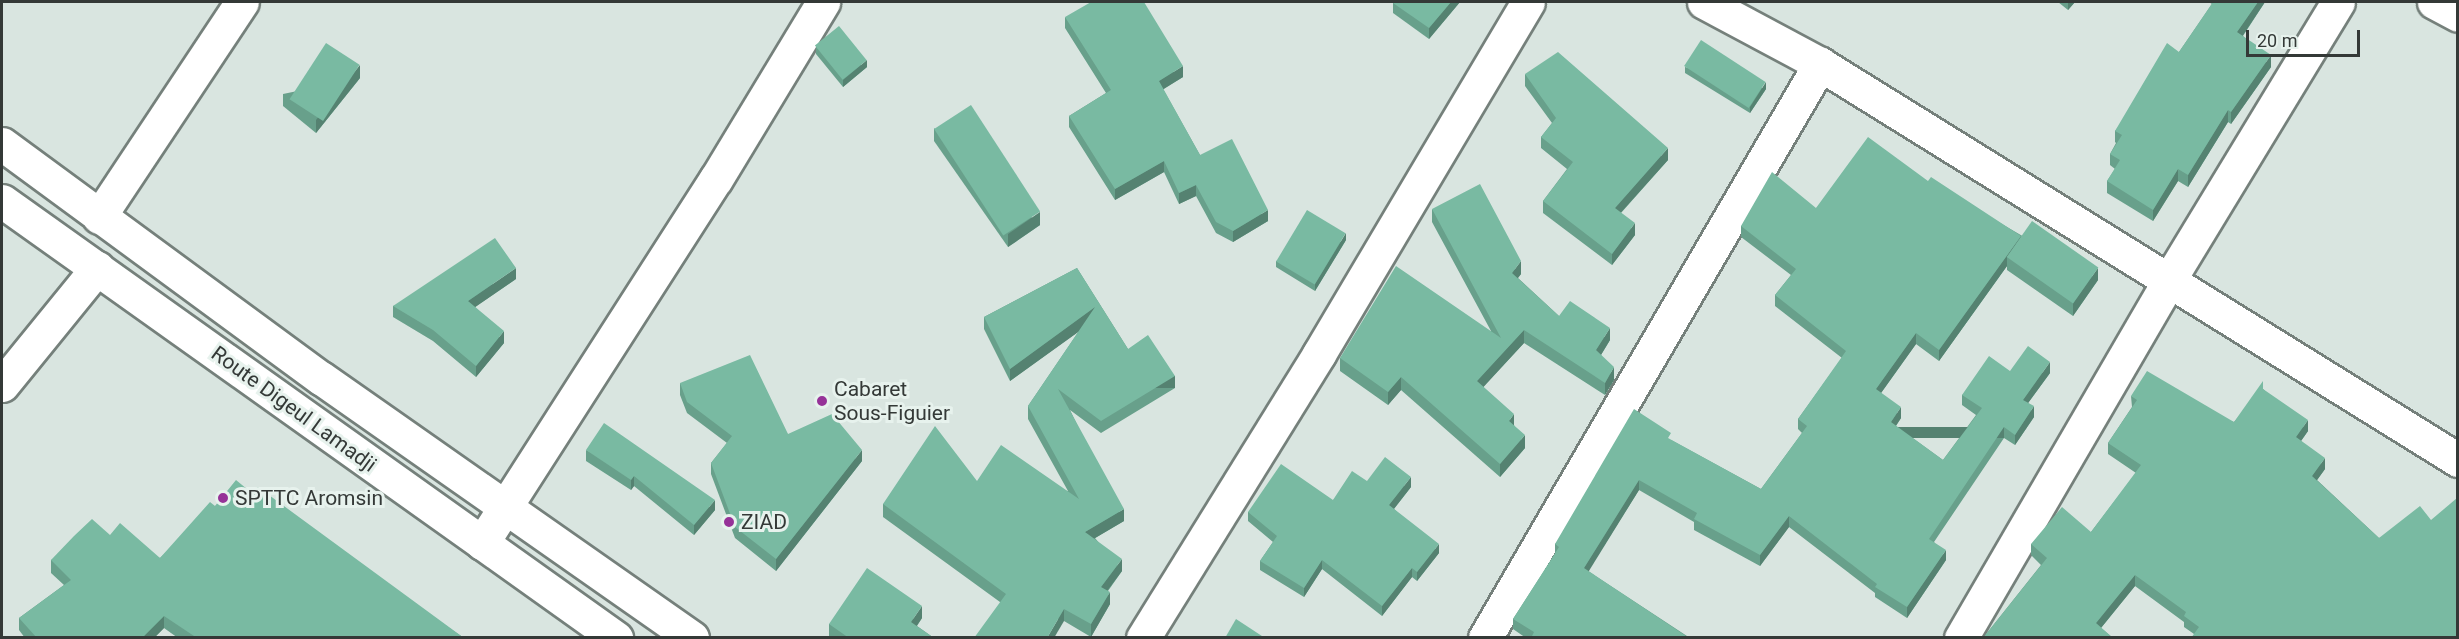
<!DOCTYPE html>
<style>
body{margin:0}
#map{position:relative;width:2459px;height:639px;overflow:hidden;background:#d9e5e0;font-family:Roboto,sans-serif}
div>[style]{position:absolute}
.roads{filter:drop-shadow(2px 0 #75807b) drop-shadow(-2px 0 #75807b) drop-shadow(0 2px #75807b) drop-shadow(0 -2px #75807b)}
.minor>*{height:33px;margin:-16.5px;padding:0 16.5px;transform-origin:16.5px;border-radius:16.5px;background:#fff}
.major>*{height:33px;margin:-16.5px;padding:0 16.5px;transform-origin:16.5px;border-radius:16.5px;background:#fff}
.wall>*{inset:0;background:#68a08b}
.shaded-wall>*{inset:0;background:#558271;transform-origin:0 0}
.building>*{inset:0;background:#79baa2;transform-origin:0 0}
.dots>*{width:16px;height:16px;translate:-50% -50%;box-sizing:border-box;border:3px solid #e7f2ed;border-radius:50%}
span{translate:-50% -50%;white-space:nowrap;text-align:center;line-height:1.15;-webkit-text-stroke:6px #e7f2ed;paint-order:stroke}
.poi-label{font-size:21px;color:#343937}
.left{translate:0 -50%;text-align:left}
.street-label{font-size:21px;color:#343937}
.frame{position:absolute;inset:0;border:3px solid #343937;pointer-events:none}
.scale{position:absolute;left:2246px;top:30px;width:114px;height:27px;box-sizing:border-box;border:3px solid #343937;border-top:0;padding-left:8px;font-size:18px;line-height:21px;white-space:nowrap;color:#343937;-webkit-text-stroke:4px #e7f2ed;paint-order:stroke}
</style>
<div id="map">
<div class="roads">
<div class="minor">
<i style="left:1704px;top:2px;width:132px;rotate:28.1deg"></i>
<i style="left:1820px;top:64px;width:751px;rotate:31.83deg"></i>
<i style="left:2434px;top:2px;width:27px;rotate:28deg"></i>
<i style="left:99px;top:217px;width:258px;rotate:-56.4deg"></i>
<i style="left:2px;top:385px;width:151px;rotate:-50.9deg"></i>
<i style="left:482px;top:543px;width:433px;rotate:-57.3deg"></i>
<i style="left:716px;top:179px;width:207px;rotate:-58.8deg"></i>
<i style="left:1143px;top:638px;width:334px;rotate:-58.2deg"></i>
<i style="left:1319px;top:354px;width:409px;rotate:-59.3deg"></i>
<i style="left:1485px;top:638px;width:665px;rotate:-59.73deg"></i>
<i style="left:1961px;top:638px;width:414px;rotate:-59.8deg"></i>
<i style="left:2169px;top:280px;width:325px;rotate:-58.7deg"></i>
</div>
<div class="major">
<i style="left:2px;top:144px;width:396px;rotate:36.3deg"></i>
<i style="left:321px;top:378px;width:453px;rotate:35deg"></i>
<i style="left:2px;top:201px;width:754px;rotate:35.44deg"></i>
</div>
</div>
<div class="wall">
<i style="clip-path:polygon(1460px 2px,1429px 39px,1393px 13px,1393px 3px)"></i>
<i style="clip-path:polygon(2058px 2px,2075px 2px,2068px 10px)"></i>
<i style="clip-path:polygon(2209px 2px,2265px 2px,2243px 36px,2271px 67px,2231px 124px,2228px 122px,2188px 187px,2178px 181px,2153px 221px,2107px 193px,2107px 181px,2115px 169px,2110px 165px,2110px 154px,2116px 143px,2115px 142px,2115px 131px,2179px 52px,2212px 4px)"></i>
<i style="clip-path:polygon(1065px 17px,1183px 77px,1163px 89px,1200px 155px,1268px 221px,1233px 242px,1216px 233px,1196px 196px,1179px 204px,1164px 172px,1115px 200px,1069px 127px,1069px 116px,1106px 93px,1065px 28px)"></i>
<i style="clip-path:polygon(816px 47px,867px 67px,843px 87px,816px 54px)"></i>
<i style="clip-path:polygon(1685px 67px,1766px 89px,1750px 113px,1685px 73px)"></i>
<i style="clip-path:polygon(1525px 74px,1668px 160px,1621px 213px,1635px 235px,1612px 265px,1543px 213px,1543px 201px,1567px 169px,1541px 148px,1541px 137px,1552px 123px,1525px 86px)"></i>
<i style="clip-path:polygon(360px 78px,316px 133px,283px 106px,283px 94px)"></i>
<i style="clip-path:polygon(934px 128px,1040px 225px,1008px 247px,934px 141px)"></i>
<i style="clip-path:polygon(1928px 181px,2098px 280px,2073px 316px,2007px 270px,2007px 266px,1939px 361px,1916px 344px,1881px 393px,1901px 418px,1896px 426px,1943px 460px,1976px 415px,1962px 405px,1962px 395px,2010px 371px,2050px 373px,2028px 403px,2034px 417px,2015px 445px,2004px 438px,1934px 542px,1946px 560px,1907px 618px,1875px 597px,1875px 593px,1789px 527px,1760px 566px,1694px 530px,1694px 522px,1639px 490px,1588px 571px,1690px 638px,1526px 638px,1513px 629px,1513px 619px,1555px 554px,1555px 544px,1671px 440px,1761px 489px,1802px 433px,1798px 429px,1798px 419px,1842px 358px,1775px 306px,1775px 295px,1791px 275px,1741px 237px,1741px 226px)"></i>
<i style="clip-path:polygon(1432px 209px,1521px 274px,1518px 278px,1559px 316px,1610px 340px,1601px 355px,1614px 380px,1605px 395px,1524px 343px,1483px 387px,1514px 425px,1525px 448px,1500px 477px,1401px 390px,1388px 405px,1340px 371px,1340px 358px,1491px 331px,1432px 222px)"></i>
<i style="clip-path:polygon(1346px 240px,1315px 291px,1276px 267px,1276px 261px)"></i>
<i style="clip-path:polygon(1077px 268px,1128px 349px,1175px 388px,1101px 433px,1070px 410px,1124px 521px,1095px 538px,1122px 571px,1108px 591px,1110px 604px,1091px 637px,1064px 621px,1000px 602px,883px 517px,883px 504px,977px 481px,1068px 491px,1028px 419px,1028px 406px,1079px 331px,1010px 381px,984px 329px,984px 317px)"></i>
<i style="clip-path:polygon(516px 279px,475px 307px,504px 343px,476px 377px,433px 341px,393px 317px,393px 306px)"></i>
<i style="clip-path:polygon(680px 383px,788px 434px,862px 461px,776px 571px,735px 538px,711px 474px,711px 463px,727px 443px,687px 413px,680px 395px)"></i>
<i style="clip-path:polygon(2263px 389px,2308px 431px,2301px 441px,2325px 469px,2317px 480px,2379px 538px,2431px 520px,2457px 638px,2194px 634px,2184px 627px,2184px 622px,2135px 586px,2101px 628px,2113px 638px,1983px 638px,2041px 565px,2031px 555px,2031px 544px,2091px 532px,2136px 473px,2108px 454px,2108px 443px,2132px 407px,2131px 396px,2234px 422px)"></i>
<i style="clip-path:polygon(586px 450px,715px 510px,694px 535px,634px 486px,631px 490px,586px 461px)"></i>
<i style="clip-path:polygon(1367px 481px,1411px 487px,1394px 509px,1439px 553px,1417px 581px,1412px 577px,1382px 616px,1322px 569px,1304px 597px,1260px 570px,1260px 561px,1273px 542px,1248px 521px,1248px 512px,1333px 500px)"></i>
<i style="clip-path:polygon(253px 494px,464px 638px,178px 638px,164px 628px,154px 638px,25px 638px,19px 630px,19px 618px,64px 585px,51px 573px,51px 560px,110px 535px,160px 558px,215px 506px)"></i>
<i style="clip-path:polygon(922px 618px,917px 626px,934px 638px,831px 638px,829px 636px,829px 624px)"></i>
</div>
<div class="shaded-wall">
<i style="clip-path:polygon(1451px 2px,1460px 2px,1429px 39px,1429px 28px)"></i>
<i style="clip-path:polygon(2068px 2px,2075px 2px,2068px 10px)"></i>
<i style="clip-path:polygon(2258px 2px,2265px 2px,2237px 44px,2237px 32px)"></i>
<i style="clip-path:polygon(2271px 55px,2271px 67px,2231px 124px,2231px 112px)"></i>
<i style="clip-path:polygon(867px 60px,867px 67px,843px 87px,843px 80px)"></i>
<i style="clip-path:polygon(360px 65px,360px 78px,316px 133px,316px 120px)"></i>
<i style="clip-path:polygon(1183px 66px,1183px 77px,1159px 92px,1159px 81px)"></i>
<i style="clip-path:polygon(1766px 82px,1766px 89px,1750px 113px,1750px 107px)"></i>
<i style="clip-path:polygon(2228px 110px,2228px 122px,2188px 187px,2188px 175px)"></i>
<i style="clip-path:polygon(1668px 148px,1668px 160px,1615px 219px,1615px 208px)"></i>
<i style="clip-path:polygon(1164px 161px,1164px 172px,1115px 200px,1115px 189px)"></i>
<i style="clip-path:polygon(2178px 169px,2178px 181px,2153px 221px,2153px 210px)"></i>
<i style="clip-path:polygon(1196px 185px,1196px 196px,1179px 204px,1179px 193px)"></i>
<i style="clip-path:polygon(1268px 210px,1268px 221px,1233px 242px,1233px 231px)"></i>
<i style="clip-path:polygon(1040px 212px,1040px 225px,1008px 247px,1008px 234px)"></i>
<i style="clip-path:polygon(1635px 223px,1635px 235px,1612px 265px,1612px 254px)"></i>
<i style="clip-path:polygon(1346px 233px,1346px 240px,1315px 291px,1315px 284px)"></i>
<i style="clip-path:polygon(2021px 236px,2021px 247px,2007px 257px,2007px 266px,1939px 361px,1939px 350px)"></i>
<i style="clip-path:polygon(1521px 261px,1521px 274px,1512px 285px,1512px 273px)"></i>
<i style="clip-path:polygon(516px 268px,516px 279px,468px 312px,468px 301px)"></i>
<i style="clip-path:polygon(2098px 268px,2098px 280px,2073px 316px,2073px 303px)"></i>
<i style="clip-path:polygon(1095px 307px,1095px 320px,1010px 381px,1010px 369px)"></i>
<i style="clip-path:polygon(1610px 328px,1610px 340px,1596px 363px,1596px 350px)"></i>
<i style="clip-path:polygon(1524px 330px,1524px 343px,1477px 394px,1477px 381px)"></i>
<i style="clip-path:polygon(504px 331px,504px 343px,476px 377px,476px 366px)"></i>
<i style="clip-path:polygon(1916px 333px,1916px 344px,1876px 400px,1876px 389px)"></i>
<i style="clip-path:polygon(2050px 362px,2050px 373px,2023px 410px,2023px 400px)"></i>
<i style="clip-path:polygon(1614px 367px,1614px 380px,1605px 395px,1605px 383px)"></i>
<i style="left:1175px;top:376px;width:12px;height:87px;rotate:90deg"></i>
<i style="clip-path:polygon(1401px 377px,1401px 390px,1388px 405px,1388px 392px)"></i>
<i style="clip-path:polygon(2034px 406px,2034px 417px,2015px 445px,2015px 435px)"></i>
<i style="clip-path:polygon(1901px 407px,1901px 418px,1891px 433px,1891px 422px)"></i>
<i style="clip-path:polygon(1514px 414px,1514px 427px,1509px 421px)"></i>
<i style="clip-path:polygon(2308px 420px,2308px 431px,2296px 448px,2296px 437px)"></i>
<i style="left:2004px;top:427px;width:11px;height:135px;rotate:90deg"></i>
<i style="clip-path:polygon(1525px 435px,1525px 448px,1500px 477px,1500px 464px)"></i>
<i style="clip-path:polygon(862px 450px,862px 461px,776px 571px,776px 559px)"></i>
<i style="clip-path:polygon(2325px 458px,2325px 469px,2312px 487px,2312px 476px)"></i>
<i style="clip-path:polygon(634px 476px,634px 486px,631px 490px,631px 480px)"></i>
<i style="clip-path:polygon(1411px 477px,1411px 487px,1389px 515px,1389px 505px)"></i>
<i style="clip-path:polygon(1639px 480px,1639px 490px,1584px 579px,1584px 568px)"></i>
<i style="clip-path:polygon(715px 500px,715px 510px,694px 535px,694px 525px)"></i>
<i style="clip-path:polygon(1124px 509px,1124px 521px,1085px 544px,1085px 532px)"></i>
<i style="clip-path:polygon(1789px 516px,1789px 527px,1760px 566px,1760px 555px)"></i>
<i style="clip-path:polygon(1439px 544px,1439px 553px,1417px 581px,1417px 572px)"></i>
<i style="clip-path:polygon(1946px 550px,1946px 560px,1907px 618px,1907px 607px)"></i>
<i style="clip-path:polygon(1122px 559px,1122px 571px,1101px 599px,1101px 587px)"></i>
<i style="clip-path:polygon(1322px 560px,1322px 569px,1304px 597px,1304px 588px)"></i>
<i style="clip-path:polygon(1412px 568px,1412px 577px,1382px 616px,1382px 606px)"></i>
<i style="clip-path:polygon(2135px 575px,2135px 586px,2096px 634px,2096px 623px)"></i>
<i style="clip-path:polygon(1110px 592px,1110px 604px,1091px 637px,1091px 624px)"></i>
<i style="clip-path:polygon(922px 606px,922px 618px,911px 634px,911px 622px)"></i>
<i style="clip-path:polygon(1064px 609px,1064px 621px,1054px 638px,1047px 638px)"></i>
<i style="clip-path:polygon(164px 616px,164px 628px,154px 638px,142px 638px)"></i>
</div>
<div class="building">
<i style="clip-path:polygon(1091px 2px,1144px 2px,1183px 66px,1159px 81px,1200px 155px,1232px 139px,1268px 210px,1233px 231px,1216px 222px,1196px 185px,1179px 193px,1164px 161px,1115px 189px,1069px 116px,1111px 90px,1065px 17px)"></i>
<i style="clip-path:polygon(1394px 2px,1451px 2px,1429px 28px,1393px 3px)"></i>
<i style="clip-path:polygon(2213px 2px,2258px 2px,2237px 32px,2271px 55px,2231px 112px,2228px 110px,2188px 175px,2178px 169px,2153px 210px,2107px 181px,2120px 160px,2110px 154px,2122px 135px,2115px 131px,2167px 43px,2179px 52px)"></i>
<i style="left:839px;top:26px;width:44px;height:31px;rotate:51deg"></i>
<i style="left:1701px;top:40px;width:77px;height:31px;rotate:33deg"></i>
<i style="left:326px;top:43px;width:40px;height:67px;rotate:33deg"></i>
<i style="clip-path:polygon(1558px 52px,1668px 148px,1615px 208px,1635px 223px,1612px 254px,1543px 201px,1573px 162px,1541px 137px,1556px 118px,1525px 74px)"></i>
<i style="left:971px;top:105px;width:127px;height:44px;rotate:57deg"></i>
<i style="clip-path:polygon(1868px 137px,1928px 181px,1931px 177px,2021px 236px,1939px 350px,1916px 333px,1876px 389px,1901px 407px,1891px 422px,1943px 460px,1982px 408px,1962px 395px,1989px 356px,2010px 371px,2028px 346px,2050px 362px,2023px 400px,2034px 406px,2015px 435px,2004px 427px,1929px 539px,1946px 550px,1907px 607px,1875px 587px,1877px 584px,1789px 516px,1760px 555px,1694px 519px,1697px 513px,1639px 480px,1584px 568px,1689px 638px,1531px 638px,1534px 632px,1513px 619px,1559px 547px,1555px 544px,1634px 409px,1671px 433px,1668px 438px,1761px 489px,1807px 426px,1798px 419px,1846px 351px,1775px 295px,1796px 269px,1741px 226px,1772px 172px,1816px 208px)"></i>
<i style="clip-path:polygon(1480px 184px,1521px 261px,1512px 273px,1559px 316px,1570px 301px,1610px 328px,1596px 350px,1614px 367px,1605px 383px,1524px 330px,1477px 381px,1514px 414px,1509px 421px,1525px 435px,1500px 464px,1401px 377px,1388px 392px,1340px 358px,1396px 266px,1501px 338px,1432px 209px)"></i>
<i style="left:1307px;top:210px;width:45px;height:60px;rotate:31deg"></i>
<i style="left:2032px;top:221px;width:81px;height:44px;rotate:35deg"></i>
<i style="clip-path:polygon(495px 238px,516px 268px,468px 301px,504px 331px,476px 366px,433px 330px,393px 306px)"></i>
<i style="clip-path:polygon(1077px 268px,1128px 349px,1148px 335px,1175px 376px,1101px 421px,1058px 389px,1124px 509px,1085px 532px,1122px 559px,1101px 587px,1110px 592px,1091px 624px,1064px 609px,1047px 638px,974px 638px,1006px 594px,883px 504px,935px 426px,977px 481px,1001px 445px,1079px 499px,1028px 406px,1095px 307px,1010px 369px,984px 317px)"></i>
<i style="clip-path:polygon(750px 355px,788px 434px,832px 414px,862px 450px,776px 559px,735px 527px,711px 463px,732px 436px,687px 402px,680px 383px)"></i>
<i style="clip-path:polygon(2147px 371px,2234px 422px,2263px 381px,2263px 389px,2308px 420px,2296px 437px,2325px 458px,2312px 476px,2379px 538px,2420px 506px,2431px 520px,2457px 498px,2457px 638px,2191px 638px,2199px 627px,2184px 616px,2186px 612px,2135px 575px,2096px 623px,2113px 638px,2026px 638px,2024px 636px,2023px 638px,1983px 638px,2047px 558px,2031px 544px,2062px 507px,2091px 532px,2141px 465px,2108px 443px,2137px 400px,2131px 396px)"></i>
<i style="clip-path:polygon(604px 423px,715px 500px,694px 525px,634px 476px,631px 480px,586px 450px)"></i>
<i style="clip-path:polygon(1385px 457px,1411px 477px,1389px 505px,1439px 544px,1417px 572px,1412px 568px,1382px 606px,1322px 560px,1304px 588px,1260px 561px,1277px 536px,1248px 512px,1281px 464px,1333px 500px,1352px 471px,1367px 481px)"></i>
<i style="clip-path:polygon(236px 480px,253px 494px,258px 487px,464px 638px,197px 638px,164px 616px,142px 638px,37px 638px,19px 618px,71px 580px,51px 560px,74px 536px,92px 519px,110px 535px,120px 523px,160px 558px,210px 502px,215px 506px)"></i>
<i style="clip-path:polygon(867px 568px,922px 606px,911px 622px,934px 638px,849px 638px,829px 624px)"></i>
<i style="clip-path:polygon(1236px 619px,1265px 638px,1225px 638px)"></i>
</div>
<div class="dots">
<i style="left:822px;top:401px;background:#963298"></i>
<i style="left:223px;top:498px;background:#963298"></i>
<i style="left:729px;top:522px;background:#963298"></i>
</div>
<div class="poi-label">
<span class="left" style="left:834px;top:401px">Cabaret<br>Sous-Figuier</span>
<span class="left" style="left:235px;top:498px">SPTTC Aromsin</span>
<span class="left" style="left:741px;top:522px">ZIAD</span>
</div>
<div class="street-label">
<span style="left:294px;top:409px;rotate:36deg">Route Digeul Lamadji</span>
</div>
<div class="frame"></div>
<div class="scale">20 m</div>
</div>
